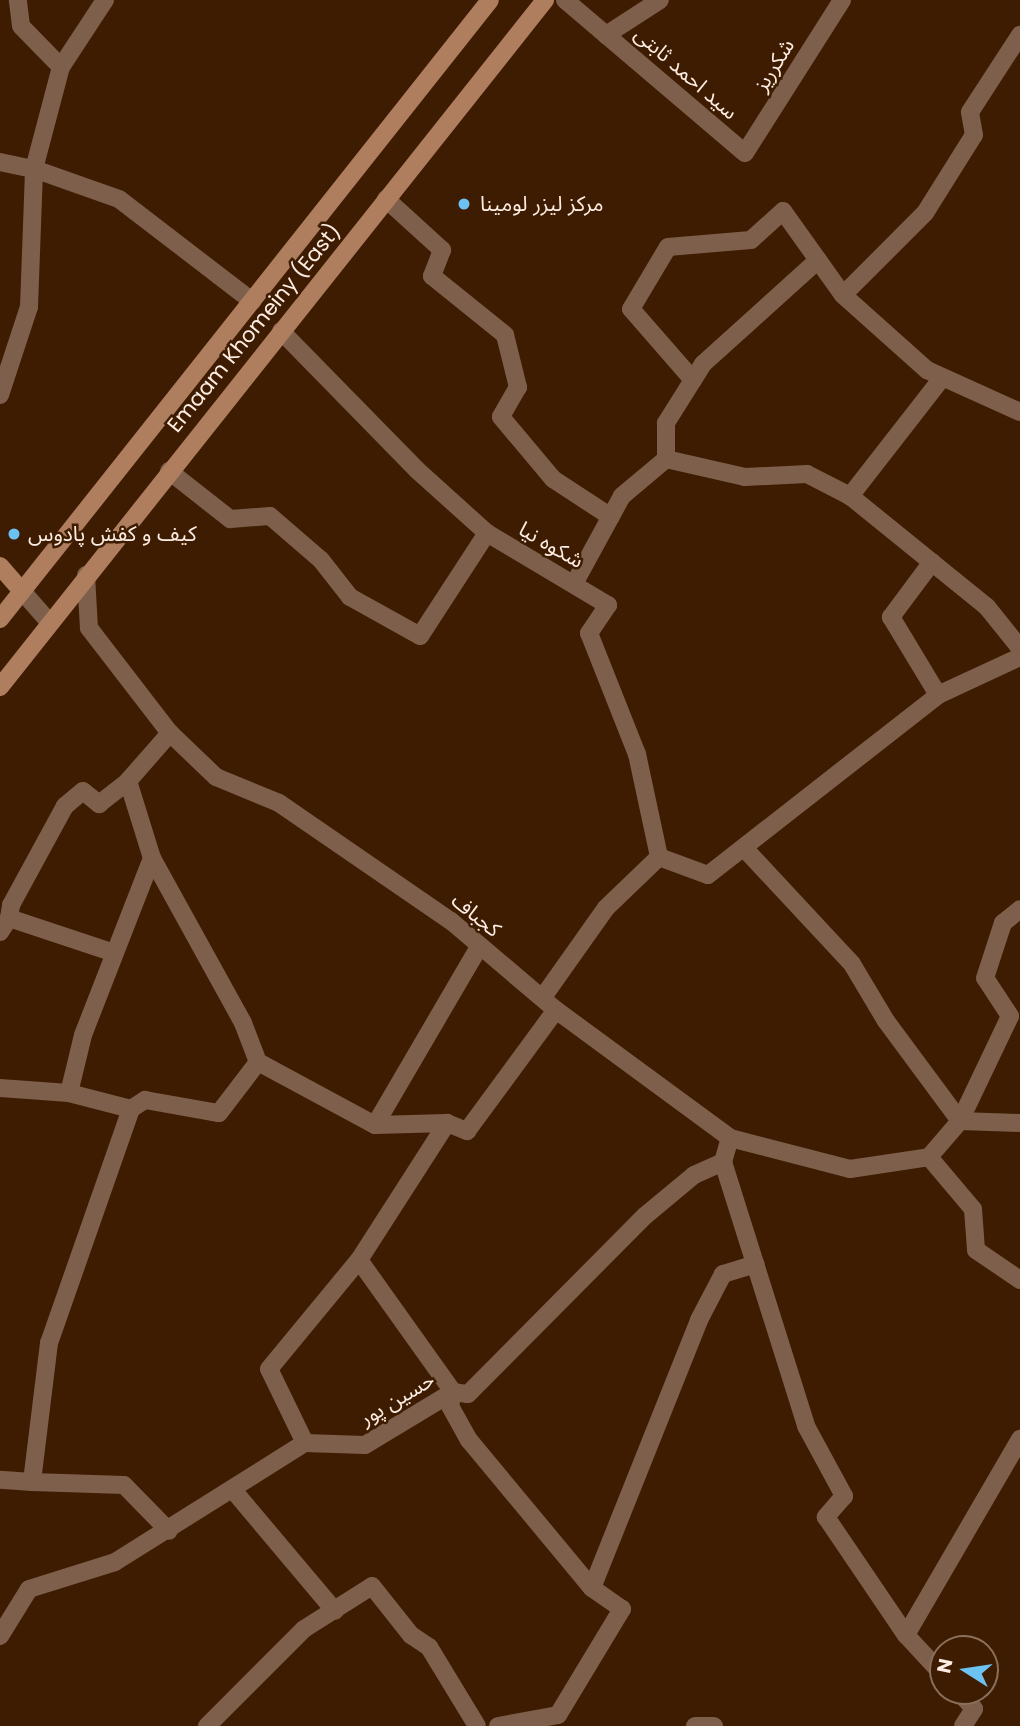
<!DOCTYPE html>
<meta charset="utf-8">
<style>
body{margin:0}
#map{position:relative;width:1020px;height:1726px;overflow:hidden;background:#3e1c01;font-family:Poppins,"Noto Sans Arabic",sans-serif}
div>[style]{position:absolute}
.lane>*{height:18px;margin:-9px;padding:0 9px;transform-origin:9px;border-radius:9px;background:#7d5f4b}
.street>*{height:18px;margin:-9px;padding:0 9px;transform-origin:9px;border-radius:9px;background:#7d5f4b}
.secondary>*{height:18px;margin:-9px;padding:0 9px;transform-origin:9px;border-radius:9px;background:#ae7e5e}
.dots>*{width:19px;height:19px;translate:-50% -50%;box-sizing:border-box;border:4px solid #3e1c01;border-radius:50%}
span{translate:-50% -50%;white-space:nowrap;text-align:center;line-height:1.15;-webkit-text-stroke:5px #3e1c01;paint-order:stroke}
.street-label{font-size:21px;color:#fdede3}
.poi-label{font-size:21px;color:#fdede3}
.left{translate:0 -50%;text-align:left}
.north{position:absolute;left:929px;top:1635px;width:70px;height:70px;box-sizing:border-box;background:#3e1c01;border:2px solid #8a705b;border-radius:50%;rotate:282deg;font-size:19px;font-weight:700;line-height:28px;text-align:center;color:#fdede3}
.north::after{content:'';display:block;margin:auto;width:24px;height:32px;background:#6cc3f2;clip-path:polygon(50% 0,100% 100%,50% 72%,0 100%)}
</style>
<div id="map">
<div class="lane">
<i style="left:565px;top:0;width:236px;rotate:40.4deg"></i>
<i style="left:745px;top:153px;width:181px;rotate:-57.6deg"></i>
<i style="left:606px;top:35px;width:64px;rotate:-32.9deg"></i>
<i style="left:61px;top:67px;width:80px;rotate:-56.7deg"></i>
<i style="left:0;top:162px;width:35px;rotate:12deg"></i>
<i style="left:34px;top:169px;width:90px;rotate:19.4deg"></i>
<i style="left:119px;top:199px;width:168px;rotate:37.5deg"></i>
<i style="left:386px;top:199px;width:76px;rotate:42.3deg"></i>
<i style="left:442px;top:250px;width:28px;rotate:111deg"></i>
<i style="left:432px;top:276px;width:94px;rotate:38.9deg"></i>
<i style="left:505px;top:335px;width:54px;rotate:76deg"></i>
<i style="left:518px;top:387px;width:34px;rotate:120deg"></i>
<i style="left:501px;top:417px;width:81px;rotate:50deg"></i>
<i style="left:553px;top:479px;width:69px;rotate:33.2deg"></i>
<i style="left:818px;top:260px;width:155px;rotate:137.9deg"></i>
<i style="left:703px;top:364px;width:70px;rotate:122.1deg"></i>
<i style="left:666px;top:423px;width:36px;rotate:90deg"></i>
<i style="left:666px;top:459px;width:81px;rotate:12.8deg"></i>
<i style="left:745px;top:477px;width:62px;rotate:-2.8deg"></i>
<i style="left:807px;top:474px;width:48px;rotate:27.1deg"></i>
<i style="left:843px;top:295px;width:116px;rotate:-45deg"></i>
<i style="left:925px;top:213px;width:92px;rotate:-57.9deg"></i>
<i style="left:974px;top:135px;width:23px;rotate:-100deg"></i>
<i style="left:970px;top:112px;width:92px;rotate:-57deg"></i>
<i style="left:281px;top:331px;width:194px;rotate:45.6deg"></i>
<i style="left:417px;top:470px;width:94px;rotate:42deg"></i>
<i style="left:487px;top:533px;width:141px;rotate:30.8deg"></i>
<i style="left:608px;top:605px;width:34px;rotate:124deg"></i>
<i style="left:589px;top:633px;width:130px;rotate:68.4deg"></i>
<i style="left:637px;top:754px;width:105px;rotate:77.9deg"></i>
<i style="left:942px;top:378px;width:150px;rotate:127.9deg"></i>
<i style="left:850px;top:496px;width:176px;rotate:39deg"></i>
<i style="left:987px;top:607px;width:53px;rotate:51.2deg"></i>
<i style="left:693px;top:380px;width:94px;rotate:-131.1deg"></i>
<i style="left:631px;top:309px;width:72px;rotate:-59.2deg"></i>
<i style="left:668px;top:247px;width:83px;rotate:-4.8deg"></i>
<i style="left:751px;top:240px;width:43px;rotate:-42.2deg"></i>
<i style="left:783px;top:211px;width:103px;rotate:54.5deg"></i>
<i style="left:843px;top:295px;width:113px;rotate:41.8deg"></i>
<i style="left:927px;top:370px;width:102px;rotate:24.3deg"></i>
<i style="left:0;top:395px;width:93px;rotate:-71.8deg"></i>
<i style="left:29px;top:307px;width:138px;rotate:-87.9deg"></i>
<i style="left:34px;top:169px;width:106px;rotate:-75.2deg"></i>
<i style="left:61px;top:67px;width:57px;rotate:-134.3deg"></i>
<i style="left:21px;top:26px;width:26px;rotate:-97deg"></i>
<i style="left:169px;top:471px;width:78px;rotate:38.2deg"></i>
<i style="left:230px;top:519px;width:40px;rotate:-4.3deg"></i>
<i style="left:270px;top:516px;width:67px;rotate:40.8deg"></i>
<i style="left:321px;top:560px;width:47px;rotate:51.9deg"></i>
<i style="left:350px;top:597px;width:80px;rotate:29.1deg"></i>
<i style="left:420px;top:636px;width:123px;rotate:-57deg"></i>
<i style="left:932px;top:562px;width:69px;rotate:126.7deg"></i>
<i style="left:891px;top:617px;width:91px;rotate:58.9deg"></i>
<i style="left:574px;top:584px;width:100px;rotate:-61.4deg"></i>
<i style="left:622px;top:496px;width:57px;rotate:-40.1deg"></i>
<i style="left:128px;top:781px;width:81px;rotate:72.7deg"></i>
<i style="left:152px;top:858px;width:188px;rotate:61.1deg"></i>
<i style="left:243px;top:1023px;width:42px;rotate:69deg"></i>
<i style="left:258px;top:1062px;width:133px;rotate:28.3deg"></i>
<i style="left:375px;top:1125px;width:72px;rotate:-1.6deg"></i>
<i style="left:744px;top:848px;width:158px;rotate:47deg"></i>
<i style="left:852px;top:964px;width:66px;rotate:59.2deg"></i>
<i style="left:886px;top:1021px;width:124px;rotate:53.5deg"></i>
<i style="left:9px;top:918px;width:13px;rotate:-81deg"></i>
<i style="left:11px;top:905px;width:113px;rotate:-61.4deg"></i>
<i style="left:65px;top:806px;width:23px;rotate:-40deg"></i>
<i style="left:83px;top:791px;width:21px;rotate:39deg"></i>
<i style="left:99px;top:804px;width:37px;rotate:-38deg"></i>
<i style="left:128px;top:781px;width:64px;rotate:-48.8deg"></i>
<i style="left:0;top:932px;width:17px;rotate:-57deg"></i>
<i style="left:9px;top:918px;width:111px;rotate:18.4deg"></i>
<i style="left:543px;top:997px;width:109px;rotate:-54.7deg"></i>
<i style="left:606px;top:908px;width:74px;rotate:-43.9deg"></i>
<i style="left:659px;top:857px;width:52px;rotate:20.2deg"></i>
<i style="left:708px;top:875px;width:292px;rotate:-38deg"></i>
<i style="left:938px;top:695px;width:90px;rotate:-24.9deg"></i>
<i style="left:0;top:1088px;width:69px;rotate:4.1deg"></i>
<i style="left:69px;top:1093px;width:64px;rotate:14.5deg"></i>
<i style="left:131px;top:1109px;width:248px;rotate:109.3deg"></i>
<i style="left:49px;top:1343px;width:140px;rotate:97deg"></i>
<i style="left:32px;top:1482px;width:32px;rotate:-176deg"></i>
<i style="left:69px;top:1093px;width:60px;rotate:-76.4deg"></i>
<i style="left:83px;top:1035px;width:190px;rotate:-68.7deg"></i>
<i style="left:131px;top:1109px;width:17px;rotate:-33deg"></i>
<i style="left:145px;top:1100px;width:75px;rotate:10deg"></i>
<i style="left:219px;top:1113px;width:64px;rotate:-52.6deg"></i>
<i style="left:960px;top:1121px;width:60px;rotate:1.9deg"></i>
<i style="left:375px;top:1125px;width:206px;rotate:-59.7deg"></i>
<i style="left:929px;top:1157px;width:48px;rotate:-49.3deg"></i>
<i style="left:960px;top:1121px;width:116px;rotate:-64.5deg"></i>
<i style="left:1010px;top:1016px;width:45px;rotate:-123.3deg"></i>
<i style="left:985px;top:978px;width:58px;rotate:-71.9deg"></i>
<i style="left:1003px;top:923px;width:22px;rotate:-39deg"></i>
<i style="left:723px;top:1162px;width:277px;rotate:72.5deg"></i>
<i style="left:806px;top:1426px;width:80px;rotate:61.5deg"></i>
<i style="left:844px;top:1496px;width:28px;rotate:131deg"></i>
<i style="left:826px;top:1517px;width:143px;rotate:55.9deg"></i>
<i style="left:906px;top:1635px;width:227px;rotate:-59.8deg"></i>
<i style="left:359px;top:1260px;width:162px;rotate:54.5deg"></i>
<i style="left:453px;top:1392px;width:14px;rotate:102deg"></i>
<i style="left:450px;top:1406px;width:39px;rotate:61deg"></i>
<i style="left:469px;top:1440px;width:192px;rotate:50.3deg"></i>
<i style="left:592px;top:1588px;width:289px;rotate:-68.2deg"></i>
<i style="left:699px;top:1320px;width:52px;rotate:-62.4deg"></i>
<i style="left:723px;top:1274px;width:34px;rotate:-17deg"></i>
<i style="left:305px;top:1443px;width:82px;rotate:-115.9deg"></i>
<i style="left:269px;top:1369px;width:141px;rotate:-50.5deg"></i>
<i style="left:359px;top:1260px;width:163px;rotate:-57.3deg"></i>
<i style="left:447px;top:1123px;width:22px;rotate:22deg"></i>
<i style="left:467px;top:1131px;width:150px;rotate:-53.7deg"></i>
<i style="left:32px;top:1482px;width:92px;rotate:1.9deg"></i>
<i style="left:124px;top:1485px;width:64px;rotate:45.6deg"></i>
<i style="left:233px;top:1490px;width:158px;rotate:49.9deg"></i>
<i style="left:0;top:1636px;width:55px;rotate:-58.3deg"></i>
<i style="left:29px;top:1589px;width:90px;rotate:-17.4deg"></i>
<i style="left:115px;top:1562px;width:224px;rotate:-32.1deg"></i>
<i style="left:305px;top:1443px;width:60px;rotate:1.9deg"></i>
<i style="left:365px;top:1445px;width:103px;rotate:-31.1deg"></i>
<i style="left:453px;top:1392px;width:15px;rotate:8deg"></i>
<i style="left:468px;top:1394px;width:252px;rotate:-45.2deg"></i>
<i style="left:646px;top:1215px;width:62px;rotate:-39.8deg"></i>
<i style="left:694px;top:1175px;width:32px;rotate:-24deg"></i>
<i style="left:723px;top:1162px;width:25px;rotate:-74deg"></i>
<i style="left:207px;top:1726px;width:137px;rotate:-45deg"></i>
<i style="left:304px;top:1629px;width:80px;rotate:-32.3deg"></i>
<i style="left:372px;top:1586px;width:63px;rotate:51.5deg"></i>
<i style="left:411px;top:1635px;width:22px;rotate:34deg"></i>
<i style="left:429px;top:1647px;width:92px;rotate:58.7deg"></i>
<i style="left:498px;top:1726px;width:61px;rotate:-10.4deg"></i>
<i style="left:558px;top:1715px;width:124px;rotate:-58.9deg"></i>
<i style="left:622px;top:1609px;width:37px;rotate:-145deg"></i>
<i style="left:695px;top:1726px;width:19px"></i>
</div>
<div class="street">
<i style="left:86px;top:575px;width:53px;rotate:86.8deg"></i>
<i style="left:89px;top:628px;width:133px;rotate:52.4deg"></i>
<i style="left:170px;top:733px;width:64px;rotate:43.7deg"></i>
<i style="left:216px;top:777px;width:68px;rotate:22.4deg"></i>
<i style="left:279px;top:803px;width:209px;rotate:34.5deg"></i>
<i style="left:451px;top:921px;width:138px;rotate:40.3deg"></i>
<i style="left:556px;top:1010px;width:216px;rotate:36.3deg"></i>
<i style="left:730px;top:1138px;width:124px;rotate:14.5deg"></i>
<i style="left:850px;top:1169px;width:80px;rotate:-8.6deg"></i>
<i style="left:929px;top:1157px;width:68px;rotate:49.8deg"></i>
<i style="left:973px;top:1209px;width:41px;rotate:85.8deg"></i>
<i style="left:976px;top:1250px;width:53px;rotate:34.3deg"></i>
<i style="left:22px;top:591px;width:41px;rotate:48.9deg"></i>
<i style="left:906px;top:1635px;width:54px;rotate:47.2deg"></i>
<i style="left:958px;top:1691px;width:24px;rotate:48deg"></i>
<i style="left:974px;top:1709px;width:20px;rotate:123deg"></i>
</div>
<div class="secondary">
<i style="left:0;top:566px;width:33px;rotate:49deg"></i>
<i style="left:0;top:619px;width:789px;rotate:-51.63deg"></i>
<i style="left:0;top:687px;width:877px;rotate:-51.57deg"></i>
</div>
<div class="dots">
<i style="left:464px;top:204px;background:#6cc3f2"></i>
<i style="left:14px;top:534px;background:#6cc3f2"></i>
</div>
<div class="street-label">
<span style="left:774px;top:65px;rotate:-58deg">شکرریز</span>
<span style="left:686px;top:73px;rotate:41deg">سید احمد ثابتی</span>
<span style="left:254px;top:328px;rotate:-51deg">Emaam Khomeiny (East)</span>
<span style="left:551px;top:545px;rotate:30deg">شکوه نیا</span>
<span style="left:476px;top:915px;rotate:39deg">کجباف</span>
<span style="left:397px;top:1399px;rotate:-31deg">حسین پور</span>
</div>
<div class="poi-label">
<span class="left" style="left:480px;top:204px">مرکز لیزر لومینا</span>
<span class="left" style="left:28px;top:534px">کیف و کفش پادوس</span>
</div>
<div class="north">N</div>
</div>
